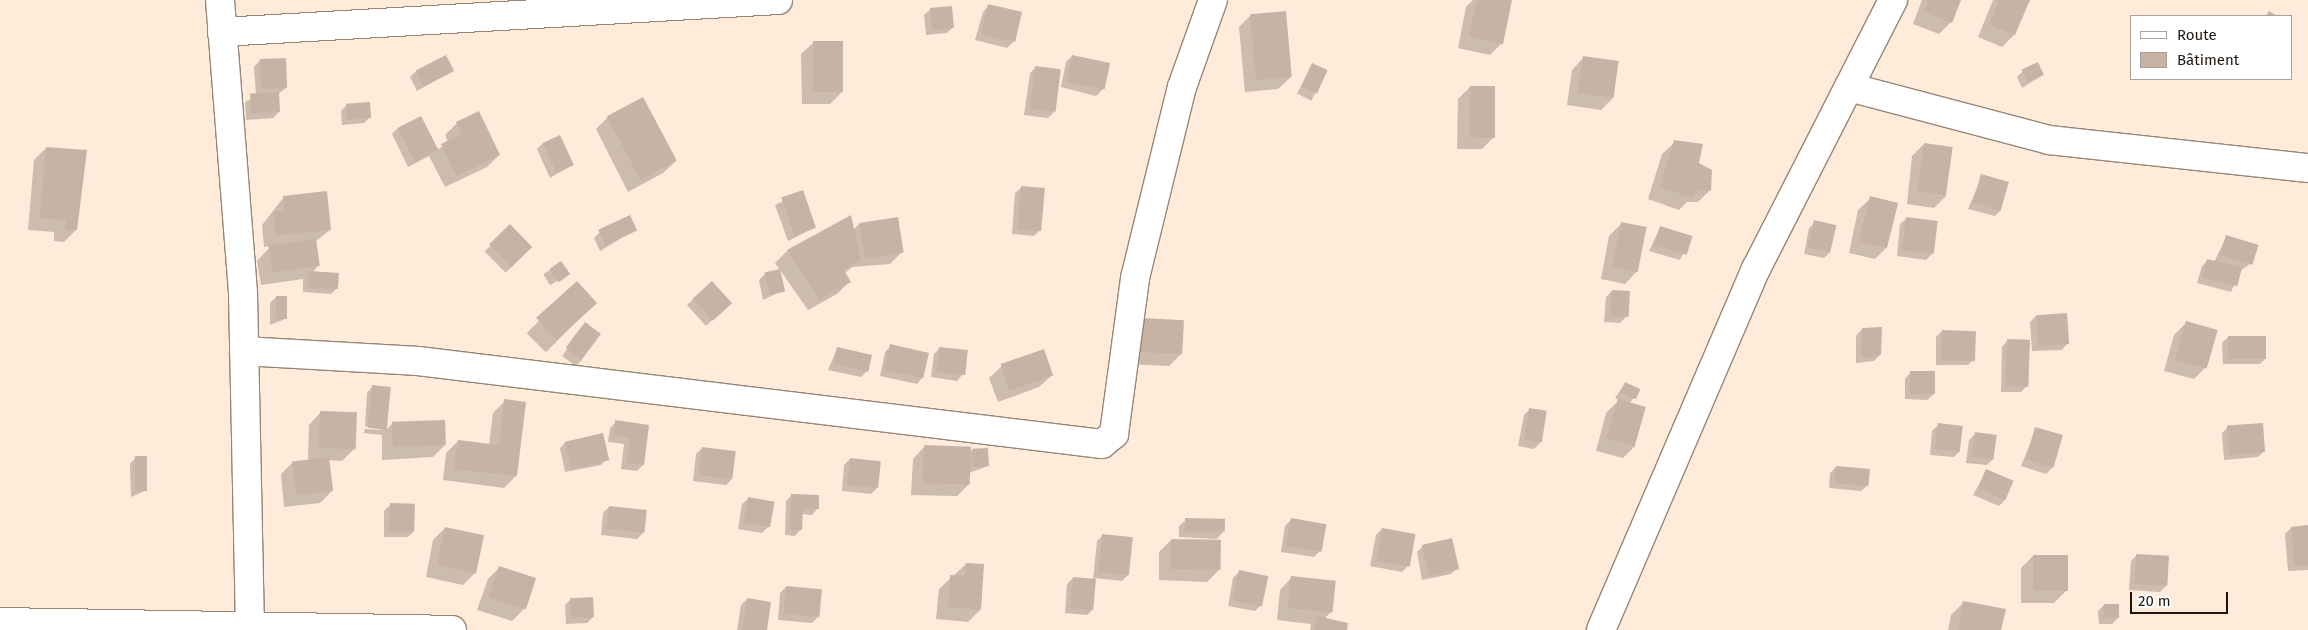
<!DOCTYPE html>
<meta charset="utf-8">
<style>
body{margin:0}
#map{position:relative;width:2308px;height:630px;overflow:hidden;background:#feebda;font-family:"Fira Sans",sans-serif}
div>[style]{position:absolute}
.shadow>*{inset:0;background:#0003;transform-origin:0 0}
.building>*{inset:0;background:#c6b3a3;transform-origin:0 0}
.roads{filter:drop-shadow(1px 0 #978676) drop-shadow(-1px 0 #978676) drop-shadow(0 1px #978676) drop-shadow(0 -1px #978676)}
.minor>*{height:28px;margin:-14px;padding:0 14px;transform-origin:14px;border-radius:14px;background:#fff}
span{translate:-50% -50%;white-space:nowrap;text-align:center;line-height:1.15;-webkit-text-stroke:4.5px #fff;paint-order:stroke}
.legend{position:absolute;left:2130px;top:15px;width:162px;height:65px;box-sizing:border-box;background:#fff;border:1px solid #a5a2a0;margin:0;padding:6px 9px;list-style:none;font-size:15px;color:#1e1711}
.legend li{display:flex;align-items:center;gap:10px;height:25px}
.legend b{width:25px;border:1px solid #a5a2a0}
.scale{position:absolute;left:2130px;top:592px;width:98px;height:22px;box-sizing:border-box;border:2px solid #1e1711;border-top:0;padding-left:6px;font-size:15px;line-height:18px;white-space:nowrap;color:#1e1711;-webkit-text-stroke:4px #fff;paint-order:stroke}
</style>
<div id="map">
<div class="shadow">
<i style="clip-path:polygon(1473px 0,1504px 0,1502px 43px,1490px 55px,1458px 48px,1466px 7px)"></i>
<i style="clip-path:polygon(1922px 0,1960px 0,1951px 22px,1939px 34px,1913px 24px)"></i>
<i style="clip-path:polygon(1993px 0,2028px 0,2014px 35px,2002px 47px,1978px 37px)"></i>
<i style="clip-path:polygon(989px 5px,1013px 42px,1007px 48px,975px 40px,983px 12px)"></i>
<i style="clip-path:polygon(931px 9px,953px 27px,947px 33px,926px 35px,924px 15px)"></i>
<i style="clip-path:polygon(1251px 15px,1291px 77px,1278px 89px,1245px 92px,1239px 27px)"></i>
<i style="clip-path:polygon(814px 42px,842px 92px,830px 104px,802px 104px,801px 54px)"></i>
<i style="clip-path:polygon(1072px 56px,1108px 64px,1102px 90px,1096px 96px,1061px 87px,1066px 62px)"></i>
<i style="clip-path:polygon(1584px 57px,1613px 98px,1601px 110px,1567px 105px,1572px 70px)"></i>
<i style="clip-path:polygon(260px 60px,286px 88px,278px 94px,279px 112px,273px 118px,246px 120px,245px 102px,256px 96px,254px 67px)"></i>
<i style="left:1312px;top:64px;width:16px;height:33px;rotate:27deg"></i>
<i style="clip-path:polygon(1036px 67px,1054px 112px,1048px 118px,1024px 115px,1030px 73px)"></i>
<i style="clip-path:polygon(416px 71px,452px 71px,417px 91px,410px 77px)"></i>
<i style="clip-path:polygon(2023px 71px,2043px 75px,2022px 88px,2017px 77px)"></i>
<i style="clip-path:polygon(1470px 87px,1494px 137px,1482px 149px,1457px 149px,1458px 99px)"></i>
<i style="clip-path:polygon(347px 105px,370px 117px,364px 123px,342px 125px,341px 111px)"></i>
<i style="clip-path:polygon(608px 117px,676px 161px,663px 173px,628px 192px,596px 129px)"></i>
<i style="clip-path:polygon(457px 123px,499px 155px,487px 167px,445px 187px,429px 156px,408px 167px,392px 134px,398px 128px,437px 150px,448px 142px,445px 135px)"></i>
<i style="clip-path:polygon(1675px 142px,1698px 164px,1710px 190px,1698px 202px,1687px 202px,1679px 210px,1648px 199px,1662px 154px)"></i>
<i style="clip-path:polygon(543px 143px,572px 165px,550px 178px,537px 149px)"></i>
<i style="clip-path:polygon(1924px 144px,1946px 196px,1934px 208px,1907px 204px,1912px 156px)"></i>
<i style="clip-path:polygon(46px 148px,76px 230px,64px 242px,54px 241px,54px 232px,28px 230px,34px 160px)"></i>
<i style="clip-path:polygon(1982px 176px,2001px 210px,1995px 216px,1968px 209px)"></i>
<i style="clip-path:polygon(1022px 187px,1040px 230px,1034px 236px,1012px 234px,1015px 193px)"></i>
<i style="clip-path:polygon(802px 192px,814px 228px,788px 241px,775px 205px)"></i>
<i style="clip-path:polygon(284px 197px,330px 230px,315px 242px,318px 266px,312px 273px,337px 288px,331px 294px,303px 292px,303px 279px,261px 285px,257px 261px,271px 246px,264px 247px,262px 225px)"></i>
<i style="clip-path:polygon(1871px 198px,1887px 247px,1875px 259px,1849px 253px,1858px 210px)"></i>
<i style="clip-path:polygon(850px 217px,853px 230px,860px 223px,902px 252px,890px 264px,852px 267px,845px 273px,849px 282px,837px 294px,808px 310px,775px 263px,787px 251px)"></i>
<i style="clip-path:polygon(1907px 218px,1932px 254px,1926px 260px,1897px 256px,1900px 224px)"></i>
<i style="clip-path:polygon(1815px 222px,1830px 252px,1824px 258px,1804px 254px,1809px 228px)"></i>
<i style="clip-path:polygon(1621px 224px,1637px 271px,1625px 284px,1601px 279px,1609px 236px)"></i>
<i style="left:510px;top:226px;width:30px;height:36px;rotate:45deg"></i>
<i style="clip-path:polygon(1660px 228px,1691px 237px,1680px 260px,1649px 251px)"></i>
<i style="clip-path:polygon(635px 230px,600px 251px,594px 238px,600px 232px)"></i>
<i style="clip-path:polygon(2227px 236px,2249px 265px,2241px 270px,2231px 292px,2197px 283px,2202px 266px,2208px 260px,2214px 262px)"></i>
<i style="left:561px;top:263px;width:13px;height:21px;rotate:58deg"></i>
<i style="clip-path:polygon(765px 274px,784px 290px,763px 300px,759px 280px)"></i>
<i style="clip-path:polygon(712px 282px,724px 309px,706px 326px,687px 305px)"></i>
<i style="left:577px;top:283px;width:27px;height:71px;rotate:45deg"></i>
<i style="clip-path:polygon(1612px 291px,1626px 317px,1620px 323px,1604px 322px,1606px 297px)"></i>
<i style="clip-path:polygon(276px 297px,285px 319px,270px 325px,270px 303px)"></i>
<i style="clip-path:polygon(2036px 316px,2068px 343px,2062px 350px,2032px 351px,2030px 322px)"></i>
<i style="clip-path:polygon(2186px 323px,2206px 367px,2194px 379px,2164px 371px,2174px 335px)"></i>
<i style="clip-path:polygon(585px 324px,582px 360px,576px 366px,562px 356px)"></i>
<i style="clip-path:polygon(1862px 329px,1880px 355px,1874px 361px,1856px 363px,1856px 336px)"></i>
<i style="clip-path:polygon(1130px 331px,1181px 354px,1169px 366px,1129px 364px)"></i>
<i style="clip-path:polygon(1942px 331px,1974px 359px,1968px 365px,1936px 365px,1936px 337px)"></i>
<i style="clip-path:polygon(2228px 337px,2266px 358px,2260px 364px,2223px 364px,2222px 343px)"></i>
<i style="clip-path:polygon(2008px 340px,2027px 386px,2021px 392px,2001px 392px,2002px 347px)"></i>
<i style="clip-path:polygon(891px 346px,923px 377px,917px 384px,880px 376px,885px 352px)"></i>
<i style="clip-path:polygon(940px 348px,963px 374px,957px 381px,931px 377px,934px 354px)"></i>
<i style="clip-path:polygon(837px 349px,867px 371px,861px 377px,828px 370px)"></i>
<i style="clip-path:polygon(1043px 351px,1052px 375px,1039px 387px,998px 402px,989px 378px,1002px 366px)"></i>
<i style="clip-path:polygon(1911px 372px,1934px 394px,1927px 400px,1905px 399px,1905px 379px)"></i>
<i style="clip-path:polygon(1625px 383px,1634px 398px,1629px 404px,1635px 446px,1623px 458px,1596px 451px,1606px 413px,1619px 400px,1615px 398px)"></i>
<i style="clip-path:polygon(373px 386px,390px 388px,387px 429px,392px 424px,445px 445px,433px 457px,382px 460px,382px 435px,364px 433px,365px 429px,384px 430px,365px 426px,367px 393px)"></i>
<i style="clip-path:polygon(505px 401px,516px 476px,504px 488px,443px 480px,446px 453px,458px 441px,489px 445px,493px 413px)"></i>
<i style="clip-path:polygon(1530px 409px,1540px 443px,1534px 449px,1518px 446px,1524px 415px)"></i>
<i style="clip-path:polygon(321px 412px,354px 449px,342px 461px,328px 460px,332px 491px,320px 503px,284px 507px,281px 474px,293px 462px,308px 460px,309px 425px)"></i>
<i style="clip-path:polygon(616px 422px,647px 426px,643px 465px,637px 471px,621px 469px,624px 444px,608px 442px,610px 428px)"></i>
<i style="clip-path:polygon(1938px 425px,1960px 451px,1954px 457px,1930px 455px,1932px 431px)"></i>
<i style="clip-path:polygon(2228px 427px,2264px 451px,2258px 457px,2224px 460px,2222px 433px)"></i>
<i style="clip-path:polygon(2036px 429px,2052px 468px,2046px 474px,2021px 466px)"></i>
<i style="clip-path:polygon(1975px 434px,1993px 459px,1987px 465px,1966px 463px,1969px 440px)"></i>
<i style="clip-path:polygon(566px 442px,607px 459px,601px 465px,565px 472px,560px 448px)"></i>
<i style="clip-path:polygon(925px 446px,973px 451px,988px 466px,969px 473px,969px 484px,957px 496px,911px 495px,913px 459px)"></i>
<i style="clip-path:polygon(702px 448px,732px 479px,726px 485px,693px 481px,696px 454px)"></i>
<i style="clip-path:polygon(136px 457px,147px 490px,131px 497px,130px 464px)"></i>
<i style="clip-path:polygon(850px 459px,877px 488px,871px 494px,842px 491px,844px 465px)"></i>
<i style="clip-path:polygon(1836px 467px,1868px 485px,1861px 491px,1829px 488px,1830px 473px)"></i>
<i style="clip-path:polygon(1987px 470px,2005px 500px,1999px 506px,1973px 495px)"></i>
<i style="clip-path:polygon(792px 495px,818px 508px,812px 515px,801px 514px,801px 529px,795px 536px,785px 535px,786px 501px)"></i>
<i style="clip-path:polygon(749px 498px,768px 527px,762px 533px,738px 529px,742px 504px)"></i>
<i style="clip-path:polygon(390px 505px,414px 531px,408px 537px,384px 537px,384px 511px)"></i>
<i style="clip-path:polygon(609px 507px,643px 533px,637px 539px,601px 535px,603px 513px)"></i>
<i style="clip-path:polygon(1186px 520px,1223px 532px,1217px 539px,1179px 537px,1179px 526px)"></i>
<i style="clip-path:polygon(1291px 520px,1320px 551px,1314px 557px,1281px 552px,1285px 526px)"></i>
<i style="clip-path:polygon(2308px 527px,2308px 570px,2288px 571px,2285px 534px,2291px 528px)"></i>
<i style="clip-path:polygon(445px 528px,475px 573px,463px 585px,426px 577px,433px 540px)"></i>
<i style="clip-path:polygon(1382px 529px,1408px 566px,1402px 572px,1370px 566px,1376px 535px)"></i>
<i style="clip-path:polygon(1103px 535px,1131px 538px,1128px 575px,1122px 581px,1095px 578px,1093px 609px,1087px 615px,1065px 613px,1067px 584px,1073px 578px,1093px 580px,1097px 541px)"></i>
<i style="clip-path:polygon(1171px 540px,1219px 570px,1207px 582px,1159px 580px,1159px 552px)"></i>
<i style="clip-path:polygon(1423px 546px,1457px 568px,1451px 574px,1422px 580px,1417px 552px)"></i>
<i style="clip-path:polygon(2137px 555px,2166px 586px,2160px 592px,2129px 590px,2131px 561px)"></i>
<i style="clip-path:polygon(2033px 556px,2066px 591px,2054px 603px,2021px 603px,2021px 568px)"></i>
<i style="clip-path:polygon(966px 564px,980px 610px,968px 622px,936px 619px,939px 589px)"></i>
<i style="clip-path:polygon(500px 567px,524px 609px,512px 621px,477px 610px,488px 579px)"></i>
<i style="clip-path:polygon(1239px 572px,1261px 605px,1255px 611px,1228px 606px,1233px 578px)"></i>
<i style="clip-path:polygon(1292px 577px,1331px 612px,1324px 619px,1346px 630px,1310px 630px,1311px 624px,1277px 620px,1280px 590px)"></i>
<i style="clip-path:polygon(786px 587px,818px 617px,812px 623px,778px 620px,780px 593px)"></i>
<i style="clip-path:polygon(571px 599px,593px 617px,587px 623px,566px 624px,565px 605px)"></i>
<i style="clip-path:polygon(747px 599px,766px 630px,737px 630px,741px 605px)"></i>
<i style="clip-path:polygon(1963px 603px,2000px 630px,1948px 630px,1951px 615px)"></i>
<i style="clip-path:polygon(2104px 605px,2118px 618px,2112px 624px,2099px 624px,2098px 611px)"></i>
</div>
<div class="building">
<i style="clip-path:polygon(1477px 0,1512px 0,1503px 44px,1469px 36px)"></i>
<i style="clip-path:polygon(1929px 0,1961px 0,1952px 23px,1924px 12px)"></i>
<i style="clip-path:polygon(1999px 0,2030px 0,2015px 35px,1989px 25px)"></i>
<i style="left:988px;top:4px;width:35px;height:31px;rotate:13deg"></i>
<i style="left:952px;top:6px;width:22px;height:22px;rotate:85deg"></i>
<i style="left:1286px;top:11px;width:66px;height:36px;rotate:85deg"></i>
<i style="clip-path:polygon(2269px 11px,2277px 16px,2266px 16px)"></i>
<i style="left:813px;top:41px;width:30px;height:51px"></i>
<i style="left:446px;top:55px;width:18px;height:34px;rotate:63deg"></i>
<i style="left:1072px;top:55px;width:39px;height:27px;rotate:12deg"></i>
<i style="left:1583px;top:56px;width:36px;height:37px;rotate:8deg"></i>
<i style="left:286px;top:58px;width:30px;height:26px;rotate:88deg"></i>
<i style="left:2038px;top:62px;width:14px;height:18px;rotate:65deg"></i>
<i style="left:1312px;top:63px;width:17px;height:26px;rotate:24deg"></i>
<i style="left:1035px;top:66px;width:26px;height:43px;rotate:7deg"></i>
<i style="left:1470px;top:86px;width:25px;height:52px"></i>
<i style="left:279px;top:92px;width:20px;height:29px;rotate:87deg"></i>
<i style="left:643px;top:97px;width:72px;height:41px;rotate:62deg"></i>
<i style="left:370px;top:102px;width:16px;height:24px;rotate:86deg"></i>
<i style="clip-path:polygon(479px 111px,500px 155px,457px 176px,441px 144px,462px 134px,456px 122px)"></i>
<i style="left:421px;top:116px;width:38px;height:26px;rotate:63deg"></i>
<i style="left:560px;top:135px;width:33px;height:19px;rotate:65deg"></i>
<i style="clip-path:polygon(1674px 140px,1703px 144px,1699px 163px,1712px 170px,1711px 191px,1699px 190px,1692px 198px,1660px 187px)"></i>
<i style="left:1924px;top:143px;width:29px;height:49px;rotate:8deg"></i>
<i style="clip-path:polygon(46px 147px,87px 150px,77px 230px,65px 230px,66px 220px,40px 218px)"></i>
<i style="left:1981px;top:174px;width:29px;height:30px;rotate:16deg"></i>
<i style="left:1021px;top:186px;width:24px;height:43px;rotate:5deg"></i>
<i style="left:803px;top:190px;width:40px;height:23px;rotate:71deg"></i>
<i style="clip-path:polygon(327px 191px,331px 230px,276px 235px,273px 212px,285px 210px,283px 196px)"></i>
<i style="left:1870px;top:196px;width:29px;height:46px;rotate:14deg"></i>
<i style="left:630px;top:215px;width:17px;height:35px;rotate:65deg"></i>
<i style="clip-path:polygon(851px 215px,861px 260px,844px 270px,851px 282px,820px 299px,787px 250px)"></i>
<i style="left:898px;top:217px;width:36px;height:39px;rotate:81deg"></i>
<i style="left:1906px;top:217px;width:32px;height:33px;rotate:7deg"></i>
<i style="left:1814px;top:220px;width:23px;height:28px;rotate:13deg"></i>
<i style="left:1621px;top:222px;width:26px;height:46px;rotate:11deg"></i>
<i style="left:510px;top:224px;width:32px;height:29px;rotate:46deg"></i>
<i style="left:1660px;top:226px;width:34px;height:20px;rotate:17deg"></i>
<i style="left:2226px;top:235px;width:34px;height:21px;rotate:17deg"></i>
<i style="left:316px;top:239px;width:27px;height:48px;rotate:82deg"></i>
<i style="left:2207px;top:259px;width:36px;height:19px;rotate:14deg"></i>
<i style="left:561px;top:261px;width:16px;height:14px;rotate:55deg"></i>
<i style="left:780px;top:269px;width:23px;height:16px;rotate:77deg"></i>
<i style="left:309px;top:271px;width:30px;height:16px;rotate:4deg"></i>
<i style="left:577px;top:281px;width:30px;height:55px;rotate:48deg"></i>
<i style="left:712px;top:281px;width:30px;height:26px;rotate:48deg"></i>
<i style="left:1612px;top:290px;width:18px;height:26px;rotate:3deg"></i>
<i style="left:276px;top:296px;width:11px;height:23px"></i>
<i style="left:2067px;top:313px;width:31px;height:31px;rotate:86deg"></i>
<i style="left:1142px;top:318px;width:42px;height:34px;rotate:3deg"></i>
<i style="left:2186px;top:321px;width:33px;height:40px;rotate:16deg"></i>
<i style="left:585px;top:322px;width:20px;height:32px;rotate:37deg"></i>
<i style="clip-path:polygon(1882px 327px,1881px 355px,1861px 358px,1862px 328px)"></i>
<i style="left:1942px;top:330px;width:34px;height:30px;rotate:2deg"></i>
<i style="left:2228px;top:336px;width:38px;height:23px"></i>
<i style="left:2007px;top:339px;width:23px;height:47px;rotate:2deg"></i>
<i style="left:890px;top:344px;width:40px;height:26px;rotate:13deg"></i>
<i style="left:837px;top:347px;width:36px;height:17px;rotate:13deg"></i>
<i style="left:939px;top:347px;width:29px;height:25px;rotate:6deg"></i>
<i style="left:1044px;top:349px;width:28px;height:46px;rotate:71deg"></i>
<i style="left:1910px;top:371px;width:25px;height:23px"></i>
<i style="left:1625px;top:382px;width:17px;height:11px;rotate:25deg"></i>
<i style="left:372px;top:385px;width:19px;height:43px;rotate:6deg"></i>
<i style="clip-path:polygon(504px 399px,526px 402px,517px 476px,454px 469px,458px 440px,499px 445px)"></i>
<i style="left:1618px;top:399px;width:29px;height:41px;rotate:16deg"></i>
<i style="left:1529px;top:408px;width:18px;height:32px;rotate:9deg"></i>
<i style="left:320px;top:411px;width:37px;height:37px;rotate:2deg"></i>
<i style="left:445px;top:420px;width:25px;height:53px;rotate:88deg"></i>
<i style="clip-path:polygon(615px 420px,649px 425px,644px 465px,627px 464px,630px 438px,614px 436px)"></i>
<i style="left:1938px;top:423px;width:25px;height:26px;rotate:7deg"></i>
<i style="left:2263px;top:423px;width:29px;height:36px;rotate:86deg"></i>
<i style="left:2035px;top:427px;width:29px;height:34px;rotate:16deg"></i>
<i style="left:1975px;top:432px;width:22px;height:25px;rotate:8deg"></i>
<i style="left:603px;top:433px;width:28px;height:39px;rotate:77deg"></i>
<i style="left:924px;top:445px;width:47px;height:38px;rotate:2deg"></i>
<i style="left:702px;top:447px;width:34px;height:28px;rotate:7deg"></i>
<i style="left:988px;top:448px;width:18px;height:16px;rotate:87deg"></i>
<i style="left:135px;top:456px;width:12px;height:35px"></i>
<i style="left:329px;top:457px;width:34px;height:37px;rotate:83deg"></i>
<i style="left:850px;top:458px;width:31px;height:27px;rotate:6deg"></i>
<i style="left:1836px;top:466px;width:34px;height:17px;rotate:5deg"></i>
<i style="left:1986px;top:469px;width:30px;height:21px;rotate:23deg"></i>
<i style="clip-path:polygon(791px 494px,819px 495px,819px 509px,803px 508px,802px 530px,790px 530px)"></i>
<i style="left:748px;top:497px;width:27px;height:26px;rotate:10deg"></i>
<i style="left:390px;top:503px;width:25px;height:28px;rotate:2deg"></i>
<i style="left:609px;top:506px;width:38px;height:23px;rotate:6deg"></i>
<i style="left:1185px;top:518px;width:40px;height:13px;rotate:1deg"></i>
<i style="left:1291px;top:518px;width:36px;height:28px;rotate:10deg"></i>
<i style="clip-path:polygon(2308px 525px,2308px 565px,2294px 566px,2291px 527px)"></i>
<i style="left:445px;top:527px;width:40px;height:39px;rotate:12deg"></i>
<i style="left:1382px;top:528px;width:34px;height:33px;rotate:10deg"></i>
<i style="left:1102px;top:534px;width:31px;height:38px;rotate:6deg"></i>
<i style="left:1452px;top:538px;width:32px;height:31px;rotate:77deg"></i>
<i style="left:1171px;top:539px;width:50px;height:30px;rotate:1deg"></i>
<i style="left:2136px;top:554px;width:33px;height:30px;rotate:3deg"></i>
<i style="left:2033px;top:555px;width:35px;height:36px"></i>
<i style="clip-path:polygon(966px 563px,984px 564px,981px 610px,948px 607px,950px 575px,965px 576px)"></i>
<i style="left:499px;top:566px;width:39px;height:33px;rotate:18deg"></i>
<i style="left:1239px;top:570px;width:30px;height:31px;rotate:12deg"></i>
<i style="left:1291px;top:576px;width:45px;height:32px;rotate:6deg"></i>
<i style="left:1073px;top:577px;width:23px;height:31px;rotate:5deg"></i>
<i style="left:786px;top:586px;width:36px;height:28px;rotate:5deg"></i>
<i style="left:593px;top:597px;width:20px;height:23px;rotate:87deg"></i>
<i style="clip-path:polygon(747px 598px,771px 602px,767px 630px,742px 630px)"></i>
<i style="clip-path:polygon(1963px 601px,2006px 609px,2001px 630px,1958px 630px)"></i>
<i style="left:2104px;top:604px;width:15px;height:14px"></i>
<i style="clip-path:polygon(1317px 616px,1348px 623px,1347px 630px,1314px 630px)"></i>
</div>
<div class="roads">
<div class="minor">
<i style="left:220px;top:0;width:295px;rotate:85.5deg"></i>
<i style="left:243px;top:294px;width:336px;rotate:88.8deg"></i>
<i style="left:222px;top:32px;width:557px;rotate:-3.29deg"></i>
<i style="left:1849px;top:87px;width:207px;rotate:14.8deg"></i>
<i style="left:2049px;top:140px;width:261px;rotate:6.2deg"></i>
<i style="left:244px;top:351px;width:174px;rotate:3.3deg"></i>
<i style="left:418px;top:361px;width:689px;rotate:6.92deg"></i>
<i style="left:1102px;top:444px;width:16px;rotate:-40deg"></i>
<i style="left:1114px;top:434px;width:157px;rotate:-82.3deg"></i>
<i style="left:1135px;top:278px;width:197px;rotate:-76.2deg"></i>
<i style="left:1182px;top:87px;width:92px;rotate:-70.4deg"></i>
<i style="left:0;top:622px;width:452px;rotate:1deg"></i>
<i style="left:1601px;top:630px;width:393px;rotate:-66.8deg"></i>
<i style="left:1756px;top:269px;width:302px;rotate:-63deg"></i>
</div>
</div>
<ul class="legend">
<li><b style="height:6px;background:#fff"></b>Route</li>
<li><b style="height:14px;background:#c6b3a3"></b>Bâtiment</li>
</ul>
<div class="scale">20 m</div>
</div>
